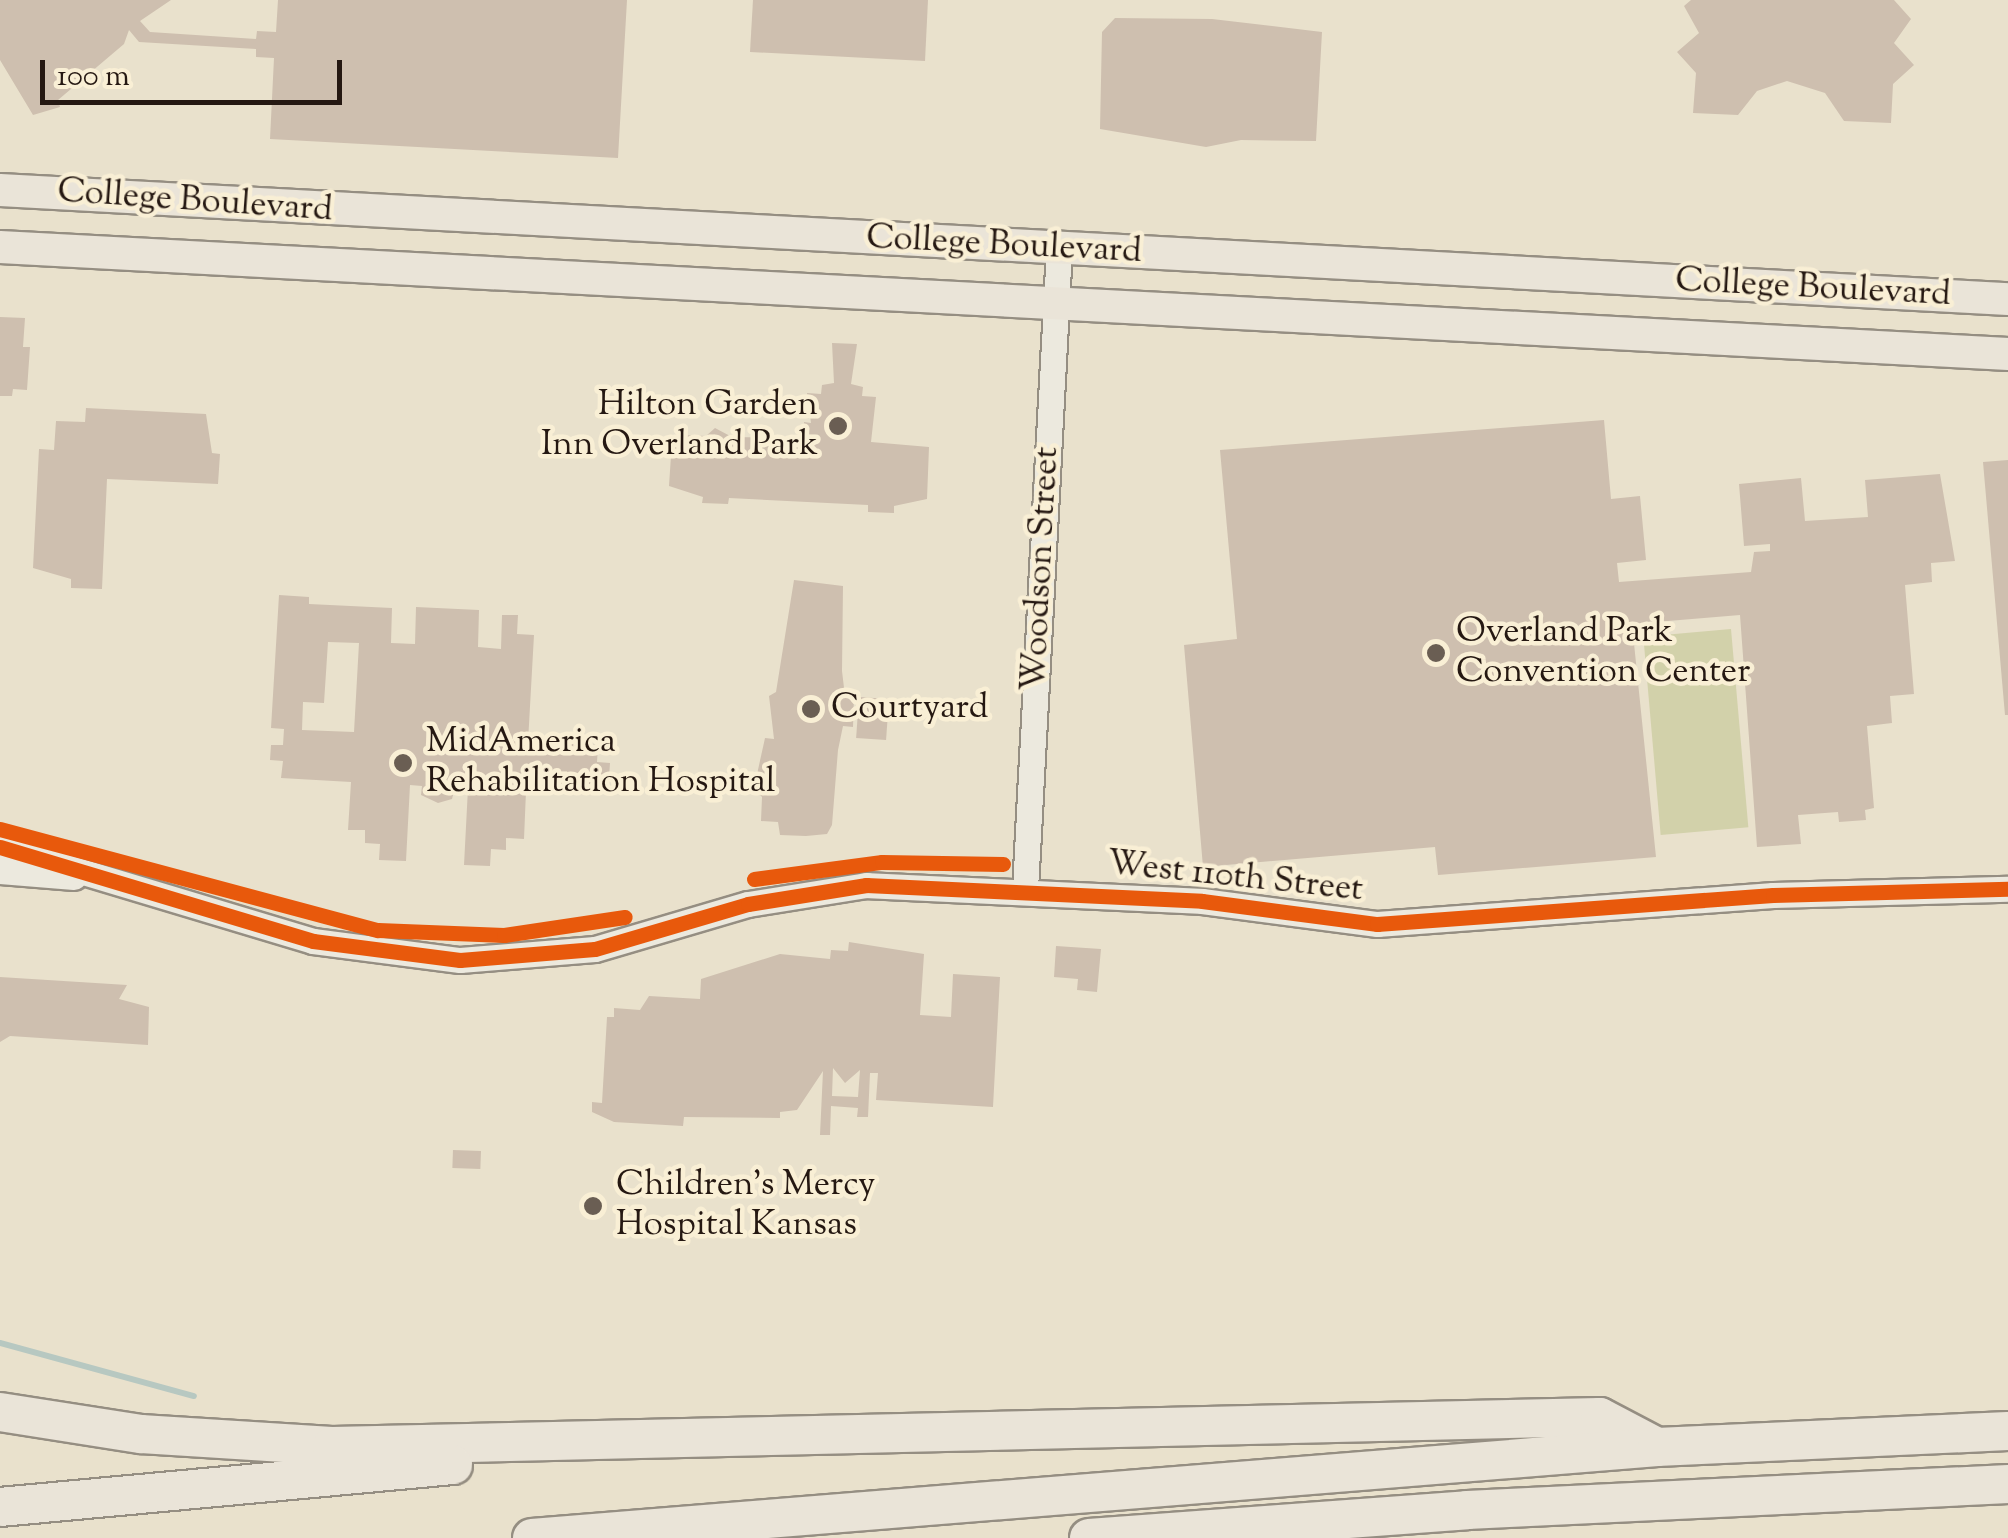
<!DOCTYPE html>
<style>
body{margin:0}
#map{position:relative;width:2008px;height:1538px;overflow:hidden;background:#e9e1cc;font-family:"Sorts Mill Goudy",serif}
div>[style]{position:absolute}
.green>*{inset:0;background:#d2d1aa;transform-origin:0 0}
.stream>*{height:6px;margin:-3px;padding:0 3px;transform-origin:3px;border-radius:3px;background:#b7c8c1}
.building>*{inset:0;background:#cebfaf;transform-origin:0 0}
.roads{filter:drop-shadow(2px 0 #958e82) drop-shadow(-2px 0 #958e82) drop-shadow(0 2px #958e82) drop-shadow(0 -2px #958e82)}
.minor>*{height:25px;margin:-12.5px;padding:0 12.5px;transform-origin:12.5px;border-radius:12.5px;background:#ece9de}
.major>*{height:32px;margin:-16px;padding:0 16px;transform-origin:16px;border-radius:16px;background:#eae4d8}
.highway>*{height:38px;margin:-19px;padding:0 19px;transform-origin:19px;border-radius:19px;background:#eae4d8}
.cycleway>*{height:15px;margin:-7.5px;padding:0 7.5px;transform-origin:7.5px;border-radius:7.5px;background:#e8590c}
.dots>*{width:28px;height:28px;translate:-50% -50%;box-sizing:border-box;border:5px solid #f9efd5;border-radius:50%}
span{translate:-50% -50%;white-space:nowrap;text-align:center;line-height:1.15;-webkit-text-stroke:9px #f9efd5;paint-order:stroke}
.street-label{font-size:35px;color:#251812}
.poi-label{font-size:35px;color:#251812}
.right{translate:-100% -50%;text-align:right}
.left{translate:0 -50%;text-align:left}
.scale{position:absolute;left:40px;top:60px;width:302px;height:45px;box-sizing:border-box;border:5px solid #251812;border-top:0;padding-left:12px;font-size:30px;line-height:35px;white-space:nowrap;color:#251812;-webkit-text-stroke:8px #f9efd5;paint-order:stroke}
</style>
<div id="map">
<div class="green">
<i style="left:1731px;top:629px;width:199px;height:88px;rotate:85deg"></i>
</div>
<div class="stream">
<i style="left:0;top:1343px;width:201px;rotate:15.3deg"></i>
</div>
<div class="building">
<i style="clip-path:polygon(0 0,171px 0,140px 21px,150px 32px,256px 39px,257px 31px,276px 32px,278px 0,627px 0,618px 158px,270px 139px,274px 58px,256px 57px,256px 49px,139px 42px,129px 30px,124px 44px,58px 100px,60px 107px,33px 115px,0 60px)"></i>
<i style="clip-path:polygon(753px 0,928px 0,925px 61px,750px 52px)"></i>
<i style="clip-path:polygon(1691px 0,1894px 0,1911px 19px,1894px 43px,1914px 65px,1893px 84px,1891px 123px,1844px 121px,1825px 93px,1787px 81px,1757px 91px,1738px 115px,1693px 113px,1696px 73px,1677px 52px,1699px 33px,1684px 6px)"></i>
<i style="clip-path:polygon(1115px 18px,1212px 19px,1322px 32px,1316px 141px,1241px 140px,1206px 147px,1100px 129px,1102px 32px)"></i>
<i style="clip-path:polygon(0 317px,25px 318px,23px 347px,30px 347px,27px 390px,13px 389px,12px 396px,0 396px)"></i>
<i style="clip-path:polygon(832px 343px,857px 344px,851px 384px,863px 387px,862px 396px,876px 397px,871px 442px,929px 447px,927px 499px,894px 506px,894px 513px,868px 512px,868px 505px,729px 498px,728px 504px,702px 503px,703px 497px,669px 486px,672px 440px,681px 435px,706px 436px,715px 428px,732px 437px,803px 438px,804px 422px,811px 423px,807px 393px,821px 394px,822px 385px,834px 383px)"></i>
<i style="clip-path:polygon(86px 408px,206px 414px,212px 453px,220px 454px,218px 484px,107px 479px,102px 589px,71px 588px,71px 579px,33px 568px,39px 449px,54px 450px,56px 421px,85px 422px)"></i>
<i style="clip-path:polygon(1604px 420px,1611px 499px,1640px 496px,1646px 560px,1617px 563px,1619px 582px,1751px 572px,1754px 552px,1770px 551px,1770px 544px,1744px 546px,1739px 484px,1801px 478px,1805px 521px,1868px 517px,1865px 480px,1940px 474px,1955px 561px,1931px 563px,1932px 582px,1905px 585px,1914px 694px,1890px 696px,1892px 723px,1867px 726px,1874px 808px,1865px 810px,1866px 820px,1839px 822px,1838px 812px,1798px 815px,1801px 844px,1757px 847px,1740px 615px,1632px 624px,1656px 857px,1438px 875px,1435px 847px,1203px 867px,1184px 645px,1237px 639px,1220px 450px)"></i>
<i style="clip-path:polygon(2008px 460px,2008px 715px,2005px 715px,1983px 462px)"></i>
<i style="clip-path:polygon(794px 580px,843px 586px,842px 671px,845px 696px,854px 696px,853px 727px,843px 726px,838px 750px,832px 825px,827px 834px,806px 836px,780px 835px,778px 822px,761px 821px,762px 797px,754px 788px,765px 738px,774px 739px,769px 696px,776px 692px)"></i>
<i style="clip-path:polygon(evenodd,279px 595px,309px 597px,309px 604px,392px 608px,391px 643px,415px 644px,416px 607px,479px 610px,478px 647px,501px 649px,502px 615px,518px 615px,517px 634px,534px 635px,528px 742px,598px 745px,597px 762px,610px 763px,609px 778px,596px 777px,595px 795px,526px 791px,524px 839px,506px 838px,506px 850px,491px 849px,490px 866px,464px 865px,468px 788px,455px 787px,452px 799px,438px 803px,421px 795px,422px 786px,410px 785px,406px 861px,379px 860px,380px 844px,365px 843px,365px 830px,348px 830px,351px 782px,281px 778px,283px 761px,270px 760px,271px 745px,283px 745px,284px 729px,271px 728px,279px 595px,328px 642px,359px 643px,354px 732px,302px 730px,303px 702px,324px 703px,328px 642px)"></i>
<i style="left:859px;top:697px;width:30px;height:41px;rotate:4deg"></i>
<i style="clip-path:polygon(evenodd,849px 942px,924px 954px,920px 1015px,951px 1017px,953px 974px,1000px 977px,993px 1107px,876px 1100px,878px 1073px,870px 1073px,868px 1117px,857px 1117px,858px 1108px,831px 1106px,830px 1135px,820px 1135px,823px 1071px,797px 1110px,780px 1112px,780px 1118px,684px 1117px,683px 1126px,614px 1122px,592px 1112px,592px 1102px,602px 1103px,607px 1017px,614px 1017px,614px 1008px,640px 1010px,649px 996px,700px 999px,701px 979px,780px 954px,830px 959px,831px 950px,848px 951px,849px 942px,833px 1068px,845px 1083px,860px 1070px,858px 1097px,832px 1096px,833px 1068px)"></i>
<i style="clip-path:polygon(1056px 946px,1101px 949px,1097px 992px,1077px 990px,1078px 979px,1054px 977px)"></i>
<i style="clip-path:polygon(0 977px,127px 985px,119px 999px,149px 1007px,148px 1045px,10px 1036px,0 1042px)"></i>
<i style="left:453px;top:1150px;width:28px;height:18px;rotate:2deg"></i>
</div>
<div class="roads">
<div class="minor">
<i style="left:0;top:847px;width:327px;rotate:16.7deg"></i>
<i style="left:313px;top:941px;width:148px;rotate:7.4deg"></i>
<i style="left:460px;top:960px;width:135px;rotate:-4.7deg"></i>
<i style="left:595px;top:949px;width:159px;rotate:-16.4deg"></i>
<i style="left:748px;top:904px;width:120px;rotate:-9.1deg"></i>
<i style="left:866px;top:885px;width:336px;rotate:2.7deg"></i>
<i style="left:1202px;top:901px;width:177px;rotate:7.5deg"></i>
<i style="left:1377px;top:924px;width:397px;rotate:-4.2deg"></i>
<i style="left:1773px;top:895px;width:235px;rotate:-1.5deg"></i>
<i style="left:0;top:871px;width:74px;rotate:4.6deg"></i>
<i style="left:1025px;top:889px;width:641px;rotate:-86.96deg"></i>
</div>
<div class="major">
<i style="left:0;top:190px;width:2011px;rotate:3.11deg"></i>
<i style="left:0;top:247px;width:2011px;rotate:3.05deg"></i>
</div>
<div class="highway">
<i style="left:0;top:1412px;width:143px;rotate:8.9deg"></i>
<i style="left:141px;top:1434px;width:191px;rotate:3.6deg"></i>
<i style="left:332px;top:1446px;width:1268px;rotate:-1.31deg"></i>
<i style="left:1600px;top:1417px;width:64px;rotate:27.8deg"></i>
<i style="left:0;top:1507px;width:455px;rotate:-5.3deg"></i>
<i style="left:532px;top:1538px;width:1129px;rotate:-4.62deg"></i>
<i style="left:1657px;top:1447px;width:351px;rotate:-2.6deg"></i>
<i style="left:1089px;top:1538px;width:379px;rotate:-4.2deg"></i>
<i style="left:1467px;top:1510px;width:542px;rotate:-2.75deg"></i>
</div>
</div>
<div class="cycleway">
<i style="left:0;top:829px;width:391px;rotate:15deg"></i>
<i style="left:378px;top:930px;width:126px;rotate:2.3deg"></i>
<i style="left:504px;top:935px;width:122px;rotate:-8.5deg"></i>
<i style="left:0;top:847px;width:327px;rotate:16.7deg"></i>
<i style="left:313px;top:941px;width:148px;rotate:7.4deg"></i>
<i style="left:460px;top:960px;width:135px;rotate:-4.7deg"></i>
<i style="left:595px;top:949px;width:159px;rotate:-16.4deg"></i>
<i style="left:748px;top:904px;width:120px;rotate:-9.1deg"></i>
<i style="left:866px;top:885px;width:336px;rotate:2.7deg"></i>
<i style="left:1202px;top:901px;width:177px;rotate:7.5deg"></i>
<i style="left:1377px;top:924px;width:397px;rotate:-4.2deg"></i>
<i style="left:1773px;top:895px;width:235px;rotate:-1.5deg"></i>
<i style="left:754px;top:879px;width:129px;rotate:-7.6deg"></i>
<i style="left:882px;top:862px;width:121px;rotate:0.9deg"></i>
</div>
<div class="dots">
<i style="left:838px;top:426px;background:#6a5e53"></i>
<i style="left:1436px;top:653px;background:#6a5e53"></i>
<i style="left:811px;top:709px;background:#6a5e53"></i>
<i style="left:403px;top:763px;background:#6a5e53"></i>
<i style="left:593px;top:1206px;background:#6a5e53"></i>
</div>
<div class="street-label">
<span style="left:195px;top:202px;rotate:4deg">College Boulevard</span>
<span style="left:1004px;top:246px;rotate:3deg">College Boulevard</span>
<span style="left:1813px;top:289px;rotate:3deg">College Boulevard</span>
<span style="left:1042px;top:569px;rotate:-87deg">Woodson Street</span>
<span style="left:1235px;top:878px;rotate:6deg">West 110th Street</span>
</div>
<div class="poi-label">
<span class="right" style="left:818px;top:426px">Hilton Garden<br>Inn Overland Park</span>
<span class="left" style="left:1456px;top:653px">Overland Park<br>Convention Center</span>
<span class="left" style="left:831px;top:709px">Courtyard</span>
<span class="left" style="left:426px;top:763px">MidAmerica<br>Rehabilitation Hospital</span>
<span class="left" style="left:616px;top:1206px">Children's Mercy<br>Hospital Kansas</span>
</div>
<div class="scale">100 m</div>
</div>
